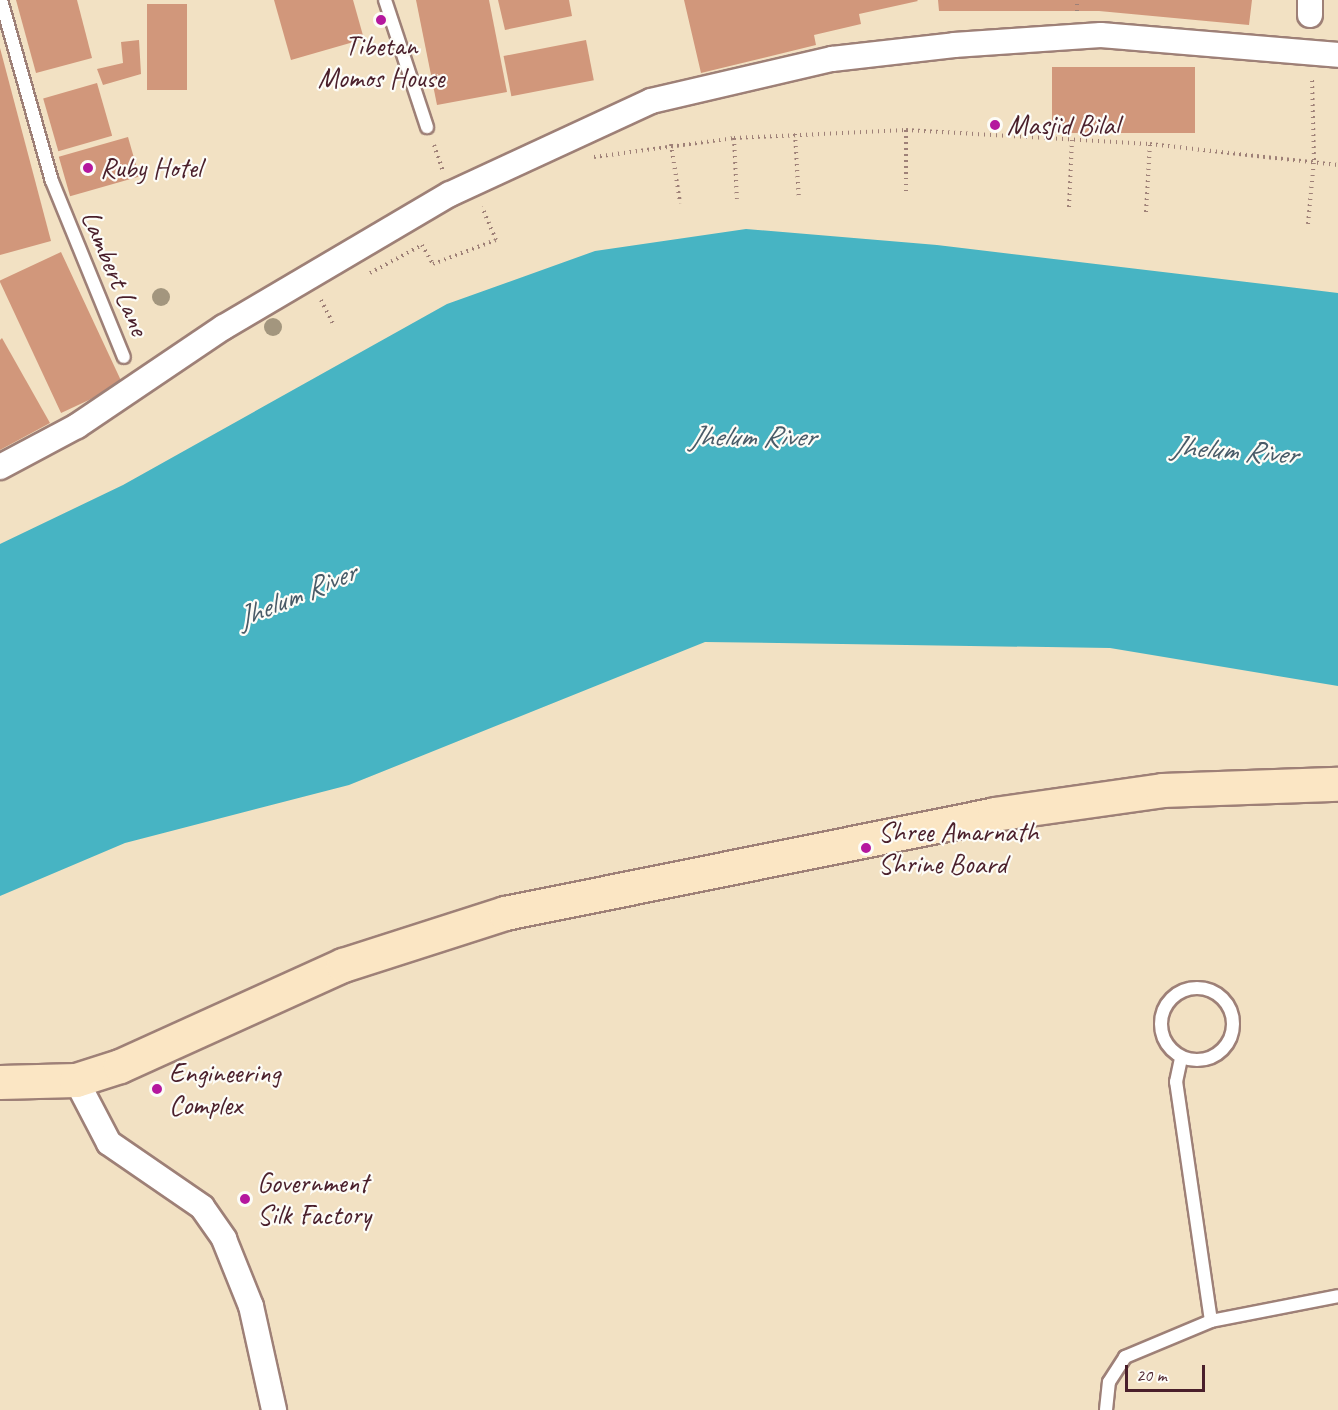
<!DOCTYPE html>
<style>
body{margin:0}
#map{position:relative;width:1338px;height:1410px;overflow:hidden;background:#f2e1c3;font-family:Caveat,sans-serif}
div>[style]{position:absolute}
.water>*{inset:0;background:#47b4c3}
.building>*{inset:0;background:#d1977b;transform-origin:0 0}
.path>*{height:4px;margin-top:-2px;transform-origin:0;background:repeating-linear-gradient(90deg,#9e8077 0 1.5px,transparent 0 6px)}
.roads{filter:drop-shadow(2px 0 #9e8077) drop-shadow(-2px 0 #9e8077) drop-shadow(0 2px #9e8077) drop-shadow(0 -2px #9e8077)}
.lane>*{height:12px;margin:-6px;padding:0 6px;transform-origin:6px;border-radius:6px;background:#fff}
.lane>.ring{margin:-6px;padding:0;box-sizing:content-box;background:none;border:12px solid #fff;border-radius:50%}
.street>*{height:24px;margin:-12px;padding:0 12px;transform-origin:12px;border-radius:12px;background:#fff}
.secondary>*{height:33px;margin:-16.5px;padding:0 16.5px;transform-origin:16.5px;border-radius:16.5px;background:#fbe6c4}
.trees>*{width:18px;height:18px;margin:-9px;border-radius:50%;background:#a3967e}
.dots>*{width:16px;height:16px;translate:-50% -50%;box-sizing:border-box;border:3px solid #fdfcf7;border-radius:50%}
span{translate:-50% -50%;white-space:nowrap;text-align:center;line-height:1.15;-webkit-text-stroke:4.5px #fdfcf7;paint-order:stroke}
.poi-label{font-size:28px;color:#4a1f2b}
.left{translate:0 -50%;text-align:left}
.street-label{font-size:28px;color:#4a1f2b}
.water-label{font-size:30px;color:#495b68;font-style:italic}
.scale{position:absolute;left:1125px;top:1365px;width:80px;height:27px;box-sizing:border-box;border:3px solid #4a1f2b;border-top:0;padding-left:8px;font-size:18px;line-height:21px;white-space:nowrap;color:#4a1f2b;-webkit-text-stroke:4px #fdfcf7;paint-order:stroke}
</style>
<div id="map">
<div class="water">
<i style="clip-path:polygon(746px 229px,937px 245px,1338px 293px,1338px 686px,1110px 648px,705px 642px,349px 785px,125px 843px,0 896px,0 544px,123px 485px,447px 304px,595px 251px)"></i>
</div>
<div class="building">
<i style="clip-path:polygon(16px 0,77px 0,92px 58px,36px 73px)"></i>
<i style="clip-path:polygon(274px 0,353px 0,364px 39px,291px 60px)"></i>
<i style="clip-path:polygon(416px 0,489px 0,507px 92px,437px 105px)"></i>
<i style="clip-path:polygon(498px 0,569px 0,572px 16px,505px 30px)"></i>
<i style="clip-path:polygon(684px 0,917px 0,918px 1px,859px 14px,861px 24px,814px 35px,816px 45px,701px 73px)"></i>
<i style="clip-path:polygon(938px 0,1252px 0,1249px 25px,1099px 11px,939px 11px)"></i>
<i style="left:147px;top:4px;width:40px;height:86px"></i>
<i style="clip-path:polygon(139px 40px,141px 74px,103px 85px,97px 69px,123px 63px,121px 42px)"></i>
<i style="left:586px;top:40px;width:41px;height:84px;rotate:79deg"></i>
<i style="clip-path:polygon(0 48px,51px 241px,0 255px)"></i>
<i style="left:1052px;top:67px;width:143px;height:66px"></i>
<i style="left:97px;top:83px;width:55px;height:56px;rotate:74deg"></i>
<i style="left:128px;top:137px;width:41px;height:72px;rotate:74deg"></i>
<i style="left:61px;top:252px;width:146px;height:68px;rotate:65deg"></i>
<i style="clip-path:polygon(2px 338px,50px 423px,0 450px,0 340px)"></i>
</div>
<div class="path">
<i style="left:1077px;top:11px;width:11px;rotate:-90deg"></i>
<i style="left:906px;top:130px;width:63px;rotate:90deg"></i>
<i style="left:795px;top:134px;width:65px;rotate:86.5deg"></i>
<i style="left:734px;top:138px;width:61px;rotate:87.2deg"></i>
<i style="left:671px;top:144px;width:60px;rotate:81.3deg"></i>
<i style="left:434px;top:145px;width:28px;rotate:71deg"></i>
<i style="left:594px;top:157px;width:141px;rotate:-7.7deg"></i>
<i style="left:734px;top:138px;width:172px;rotate:-2.7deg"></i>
<i style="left:906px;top:130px;width:244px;rotate:3.3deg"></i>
<i style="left:1150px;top:144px;width:189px;rotate:6.4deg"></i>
<i style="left:1069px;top:207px;width:67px;rotate:-87.4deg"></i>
<i style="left:1146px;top:212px;width:68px;rotate:-86.6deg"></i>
<i style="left:1308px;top:224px;width:64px;rotate:-84.6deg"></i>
<i style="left:1314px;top:160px;width:83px;rotate:-91.4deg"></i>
<i style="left:370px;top:273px;width:59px;rotate:-28.3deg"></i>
<i style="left:422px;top:245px;width:22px;rotate:60deg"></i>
<i style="left:433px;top:264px;width:67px;rotate:-20.9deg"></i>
<i style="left:496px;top:240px;width:36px;rotate:-113deg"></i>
<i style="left:321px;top:300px;width:27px;rotate:63deg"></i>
</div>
<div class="roads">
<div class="lane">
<i style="left:1px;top:0;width:188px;rotate:74.3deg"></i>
<i style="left:52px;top:181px;width:190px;rotate:67.8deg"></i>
<i style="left:385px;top:0;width:134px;rotate:71.7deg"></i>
<i class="ring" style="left:1161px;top:988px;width:60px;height:60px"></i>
<i style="left:1211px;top:1321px;width:129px;rotate:-11.1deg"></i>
<i style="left:1106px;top:1410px;width:28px;rotate:-84deg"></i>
<i style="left:1109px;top:1382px;width:30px;rotate:-57deg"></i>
<i style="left:1125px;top:1357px;width:93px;rotate:-22.7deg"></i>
<i style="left:1211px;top:1321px;width:242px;rotate:-98.3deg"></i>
<i style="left:1176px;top:1082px;width:25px;rotate:-78deg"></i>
</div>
<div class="street">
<i style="left:1310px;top:0;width:15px;rotate:90deg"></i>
<i style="left:0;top:467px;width:87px;rotate:-28deg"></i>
<i style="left:77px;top:426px;width:177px;rotate:-34deg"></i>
<i style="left:224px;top:327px;width:262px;rotate:-30.5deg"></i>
<i style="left:450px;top:194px;width:221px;rotate:-24.8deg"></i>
<i style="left:651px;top:101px;width:186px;rotate:-13.1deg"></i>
<i style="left:832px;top:59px;width:123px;rotate:-6.5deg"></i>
<i style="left:954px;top:45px;width:147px;rotate:-3.9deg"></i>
<i style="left:1101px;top:35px;width:238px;rotate:4.8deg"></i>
<i style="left:76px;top:1080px;width:71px;rotate:62.4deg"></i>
<i style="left:109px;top:1143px;width:113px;rotate:34.5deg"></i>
<i style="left:202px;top:1207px;width:39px;rotate:55deg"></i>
<i style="left:224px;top:1239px;width:72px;rotate:68.1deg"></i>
<i style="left:251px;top:1306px;width:107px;rotate:77.5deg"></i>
</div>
<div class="secondary">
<i style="left:0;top:1082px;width:76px;rotate:-1.5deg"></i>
<i style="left:76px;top:1080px;width:46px;rotate:-17.7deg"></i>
<i style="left:120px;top:1066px;width:245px;rotate:-24.4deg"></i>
<i style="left:343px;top:965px;width:170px;rotate:-17.8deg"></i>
<i style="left:505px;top:913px;width:499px;rotate:-11.4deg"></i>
<i style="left:994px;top:814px;width:170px;rotate:-8.1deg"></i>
<i style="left:1162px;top:790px;width:176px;rotate:-2deg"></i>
</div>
</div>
<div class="trees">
<i style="left:161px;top:297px"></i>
<i style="left:273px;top:327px"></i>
</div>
<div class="dots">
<i style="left:381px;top:20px;background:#b5179e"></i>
<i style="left:995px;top:125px;background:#b5179e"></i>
<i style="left:88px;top:168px;background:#b5179e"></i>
<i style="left:866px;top:848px;background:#b5179e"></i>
<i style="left:157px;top:1089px;background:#b5179e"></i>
<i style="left:245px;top:1199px;background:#b5179e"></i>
</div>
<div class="poi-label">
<span style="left:381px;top:62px">Tibetan<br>Momos House</span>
<span class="left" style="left:1007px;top:125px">Masjid Bilal</span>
<span class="left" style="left:100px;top:168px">Ruby Hotel</span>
<span class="left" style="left:878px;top:848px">Shree Amarnath<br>Shrine Board</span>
<span class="left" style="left:169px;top:1089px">Engineering<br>Complex</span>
<span class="left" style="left:257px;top:1199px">Government<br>Silk Factory</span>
</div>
<div class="street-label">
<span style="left:115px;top:273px;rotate:67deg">Lambert Lane</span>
</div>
<div class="water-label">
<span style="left:752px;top:436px">Jhelum River</span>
<span style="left:1234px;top:450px;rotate:4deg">Jhelum River</span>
<span style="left:296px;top:595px;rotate:-23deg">Jhelum River</span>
</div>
<div class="scale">20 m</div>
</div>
